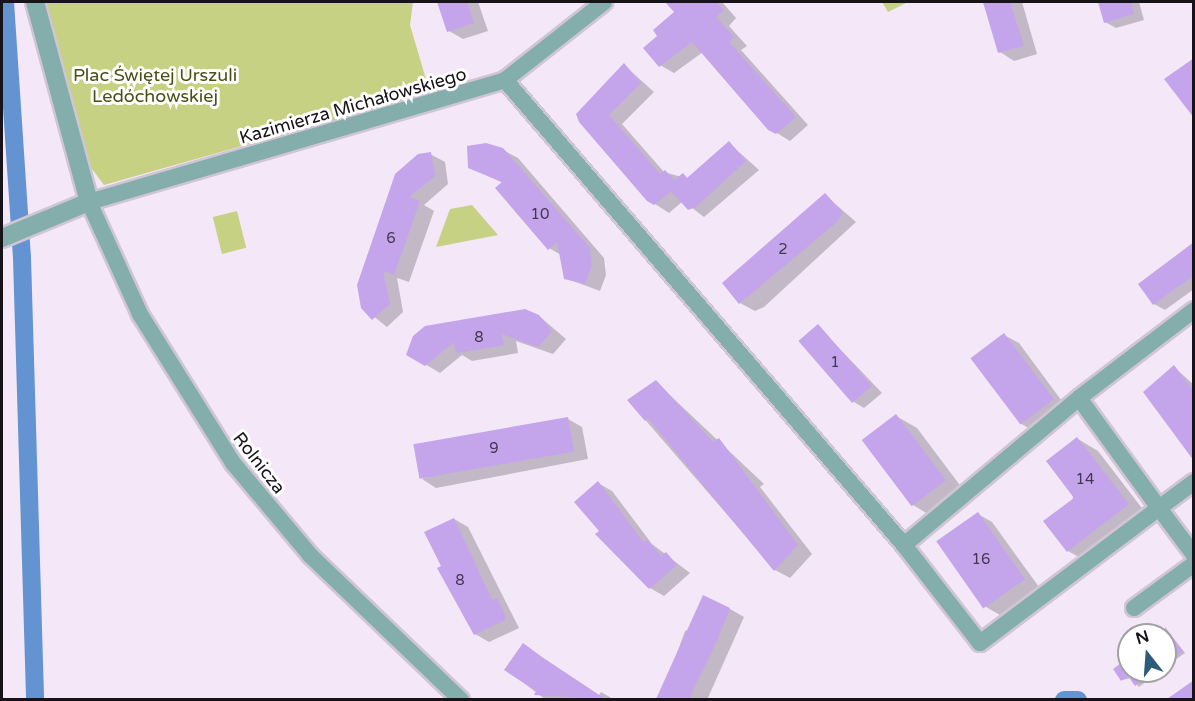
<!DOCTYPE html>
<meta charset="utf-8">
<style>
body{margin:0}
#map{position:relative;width:1195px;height:701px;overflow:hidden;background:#f3e7f8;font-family:"Varela Round",sans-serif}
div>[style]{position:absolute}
.green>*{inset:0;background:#c6d183;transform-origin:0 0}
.shadow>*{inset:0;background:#0003}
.canal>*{height:18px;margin:-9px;padding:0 9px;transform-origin:9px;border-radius:9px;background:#6393d0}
.building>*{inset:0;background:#c4a5ec;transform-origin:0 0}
.roads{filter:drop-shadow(2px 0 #d0c5d4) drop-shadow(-2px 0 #d0c5d4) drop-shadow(0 2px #d0c5d4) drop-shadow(0 -2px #d0c5d4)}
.minor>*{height:16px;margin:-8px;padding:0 8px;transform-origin:8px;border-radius:8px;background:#83aeab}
.tertiary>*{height:18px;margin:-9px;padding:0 9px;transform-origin:9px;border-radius:9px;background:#83aeab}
span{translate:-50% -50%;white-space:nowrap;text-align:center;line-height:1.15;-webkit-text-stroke:6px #fff;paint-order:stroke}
.number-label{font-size:15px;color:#42384e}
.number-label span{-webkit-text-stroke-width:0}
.park-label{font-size:18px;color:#495015}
.street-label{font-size:18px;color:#171319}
.frame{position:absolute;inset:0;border:3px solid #171319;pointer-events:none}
.north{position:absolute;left:1117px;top:623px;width:60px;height:60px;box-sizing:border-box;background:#fff;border:2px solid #a2a1a3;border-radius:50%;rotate:343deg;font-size:16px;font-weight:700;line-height:24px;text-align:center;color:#171319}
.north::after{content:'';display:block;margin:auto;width:21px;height:27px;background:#2d5b7a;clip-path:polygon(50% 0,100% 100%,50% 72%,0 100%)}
</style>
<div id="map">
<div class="green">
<i style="clip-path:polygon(42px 2px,413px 2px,410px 25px,430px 93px,104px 185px,86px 161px)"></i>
<i style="clip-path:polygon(882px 2px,908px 2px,888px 12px)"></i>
<i style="clip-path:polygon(472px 205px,498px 235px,436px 247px,450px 209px)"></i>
<i style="left:237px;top:211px;width:38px;height:25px;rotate:76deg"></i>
</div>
<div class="shadow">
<i style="clip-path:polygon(439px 2px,478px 2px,488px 31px,463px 39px,449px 31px)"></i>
<i style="clip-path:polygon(667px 2px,722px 2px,736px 18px,729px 26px,747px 46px,741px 50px,808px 125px,790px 141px,777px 133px,703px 52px,674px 73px,660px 65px,659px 36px,676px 12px)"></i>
<i style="clip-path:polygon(983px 2px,1022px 2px,1037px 54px,1014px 61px,1000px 52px)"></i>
<i style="clip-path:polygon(1099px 2px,1139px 2px,1144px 20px,1116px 28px,1105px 22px)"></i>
<i style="clip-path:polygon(624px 65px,654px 92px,622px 124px,664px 172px,689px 179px,729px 143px,759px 170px,704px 217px,683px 201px,669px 213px,655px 204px,578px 115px)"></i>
<i style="clip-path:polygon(503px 150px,518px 158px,604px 258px,606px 275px,600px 291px,565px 278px,561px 255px,549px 248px,503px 183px,469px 167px)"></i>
<i style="clip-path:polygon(430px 154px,445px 162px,448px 184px,424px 205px,434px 211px,409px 282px,397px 278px,403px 312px,387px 327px,362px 307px,418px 156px)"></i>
<i style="clip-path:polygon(825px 195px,856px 222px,764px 307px,755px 311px,740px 303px)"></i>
<i style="clip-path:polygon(1194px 244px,1194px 289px,1165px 310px,1154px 304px)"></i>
<i style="clip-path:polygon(539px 316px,566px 339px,553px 354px,516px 341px,518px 353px,472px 361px,462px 355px,440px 373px,408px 354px)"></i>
<i style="clip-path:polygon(818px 326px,882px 393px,864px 408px,854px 402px)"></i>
<i style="clip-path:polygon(1004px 335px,1019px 343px,1067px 408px,1035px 432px,1020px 423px)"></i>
<i style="clip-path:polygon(1174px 367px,1194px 385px,1194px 457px)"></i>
<i style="clip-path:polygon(656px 382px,764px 484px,760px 487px,812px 554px,790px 578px,775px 570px,629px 401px)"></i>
<i style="clip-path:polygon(896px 416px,917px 428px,965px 492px,933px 517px,913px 505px)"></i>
<i style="clip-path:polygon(568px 419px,582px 427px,588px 459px,436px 488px,422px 479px)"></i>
<i style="clip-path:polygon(1078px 439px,1098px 451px,1148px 516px,1088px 562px,1068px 551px)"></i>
<i style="clip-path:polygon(598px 483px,612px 491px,652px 544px,690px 573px,664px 596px,650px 588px)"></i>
<i style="clip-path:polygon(978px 514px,992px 522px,1039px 587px,1000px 615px,986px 607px)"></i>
<i style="clip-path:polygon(454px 519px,468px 527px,519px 628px,489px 642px,475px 634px,443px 567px)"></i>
<i style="clip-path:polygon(730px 609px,744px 617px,707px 700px,660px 700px,685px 631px)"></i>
<i style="clip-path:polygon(1167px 631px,1185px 653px,1165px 667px,1162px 635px)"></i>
<i style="clip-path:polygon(523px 645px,599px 695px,601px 692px,615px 700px,546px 700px,507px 670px)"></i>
<i style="clip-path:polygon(1129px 659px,1129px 671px,1160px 671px,1139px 687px,1131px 678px,1123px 680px)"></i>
</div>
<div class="canal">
<i style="left:5px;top:2px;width:257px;rotate:86.2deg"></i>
<i style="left:22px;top:258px;width:442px;rotate:88.3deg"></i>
<i style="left:1064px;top:700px;width:14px"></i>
</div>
<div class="building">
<i style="clip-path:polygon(437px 2px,467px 2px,474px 23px,447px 32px)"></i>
<i style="clip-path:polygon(665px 2px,716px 2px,724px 10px,716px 17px,734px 37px,729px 42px,796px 117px,776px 134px,768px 130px,692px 42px,659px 67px,643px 48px,657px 36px,653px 30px,674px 12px)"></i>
<i style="clip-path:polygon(983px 2px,1010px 2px,1024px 46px,998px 53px)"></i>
<i style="clip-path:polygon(1098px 2px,1131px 2px,1134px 14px,1104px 23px)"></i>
<i style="clip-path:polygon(1194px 58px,1194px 118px,1164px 79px)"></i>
<i style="clip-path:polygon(624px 63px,641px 83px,609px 115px,660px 174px,665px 170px,674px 180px,683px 173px,687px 178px,729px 141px,746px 161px,696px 207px,688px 210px,671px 191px,654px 205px,647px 201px,579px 122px,576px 114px)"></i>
<i style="clip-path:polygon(486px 143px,503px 148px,590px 248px,592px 266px,585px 284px,564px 279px,557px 242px,548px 250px,495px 188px,502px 182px,468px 168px,467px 146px)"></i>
<i style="clip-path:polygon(431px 152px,435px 176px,409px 197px,420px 201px,394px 275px,383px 271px,390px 304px,372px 320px,361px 308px,357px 285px,391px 186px,395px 174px,418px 154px)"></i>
<i style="clip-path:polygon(825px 193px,843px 213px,837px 222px,739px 304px,722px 283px)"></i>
<i style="clip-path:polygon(1194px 242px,1194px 275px,1153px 305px,1138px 284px)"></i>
<i style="clip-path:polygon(525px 309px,539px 315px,552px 331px,538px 347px,502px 334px,504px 345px,456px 353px,454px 342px,425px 366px,406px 355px,413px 336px,425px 326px)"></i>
<i style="left:818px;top:324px;width:82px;height:26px;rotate:49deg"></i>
<i style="left:1004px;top:333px;width:83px;height:42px;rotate:53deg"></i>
<i style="clip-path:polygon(1174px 365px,1194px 392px,1194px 461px,1143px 392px)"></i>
<i style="clip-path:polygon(656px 380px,713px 442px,719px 438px,798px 545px,774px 571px,648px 418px,645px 421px,627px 400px)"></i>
<i style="left:896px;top:414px;width:83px;height:43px;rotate:53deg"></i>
<i style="left:568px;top:417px;width:35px;height:157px;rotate:80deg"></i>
<i style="clip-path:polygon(1077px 437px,1129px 504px,1067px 552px,1043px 521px,1074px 498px,1046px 461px)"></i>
<i style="clip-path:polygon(598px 481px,643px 542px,647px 540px,661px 556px,666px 552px,677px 565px,649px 589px,595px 534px,599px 531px,574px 502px)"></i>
<i style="left:978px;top:512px;width:82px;height:51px;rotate:55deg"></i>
<i style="clip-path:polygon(454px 518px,492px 600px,497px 598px,505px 615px,505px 620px,474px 635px,437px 568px,441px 566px,424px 532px)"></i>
<i style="clip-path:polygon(703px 595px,730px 608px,716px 643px,689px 699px,656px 699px)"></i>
<i style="clip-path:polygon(1165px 627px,1183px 651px,1165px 664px)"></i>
<i style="clip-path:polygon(523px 643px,542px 657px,605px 699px,534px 695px,536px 691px,504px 670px)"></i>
<i style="clip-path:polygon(1129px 657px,1129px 671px,1155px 671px,1135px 686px,1128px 676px,1121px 681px,1113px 669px)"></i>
<i style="clip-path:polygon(1194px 680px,1194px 699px,1167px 699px)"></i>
</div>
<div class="roads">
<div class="minor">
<i style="left:505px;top:80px;width:613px;rotate:49.37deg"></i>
<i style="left:904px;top:545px;width:124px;rotate:52.2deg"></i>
<i style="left:980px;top:643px;width:224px;rotate:-37deg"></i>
<i style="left:1159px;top:508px;width:59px;rotate:53.3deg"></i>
<i style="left:1194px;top:310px;width:145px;rotate:142.6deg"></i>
<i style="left:1079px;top:398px;width:136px;rotate:54deg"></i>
<i style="left:1159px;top:508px;width:44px;rotate:-36.6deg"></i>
<i style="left:904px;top:545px;width:229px;rotate:-40deg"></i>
<i style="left:1134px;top:608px;width:74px;rotate:-36.3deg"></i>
<i style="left:461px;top:700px;width:209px;rotate:-136.2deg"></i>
<i style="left:310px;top:555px;width:120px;rotate:-129.9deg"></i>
<i style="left:233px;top:463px;width:176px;rotate:-122deg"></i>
<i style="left:140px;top:314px;width:123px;rotate:-114.5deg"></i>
<i style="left:89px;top:202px;width:434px;rotate:-16.3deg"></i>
<i style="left:505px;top:80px;width:126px;rotate:-38.2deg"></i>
</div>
<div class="tertiary">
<i style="left:2px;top:238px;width:94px;rotate:-22.5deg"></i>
<i style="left:89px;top:202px;width:207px;rotate:-105.1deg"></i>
</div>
</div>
<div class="number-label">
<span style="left:540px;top:215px">10</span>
<span style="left:391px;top:239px">6</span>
<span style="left:783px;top:250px">2</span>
<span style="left:479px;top:338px">8</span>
<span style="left:835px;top:363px">1</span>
<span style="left:494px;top:449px">9</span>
<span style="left:1085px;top:480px">14</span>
<span style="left:981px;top:560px">16</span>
<span style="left:460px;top:581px">8</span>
</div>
<div class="park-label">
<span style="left:155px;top:86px">Plac Świętej Urszuli<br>Ledóchowskiej</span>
</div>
<div class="street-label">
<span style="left:353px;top:106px;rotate:-16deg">Kazimierza Michałowskiego</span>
<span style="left:259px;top:463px;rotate:52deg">Rolnicza</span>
</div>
<div class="frame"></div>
<div class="north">N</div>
</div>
